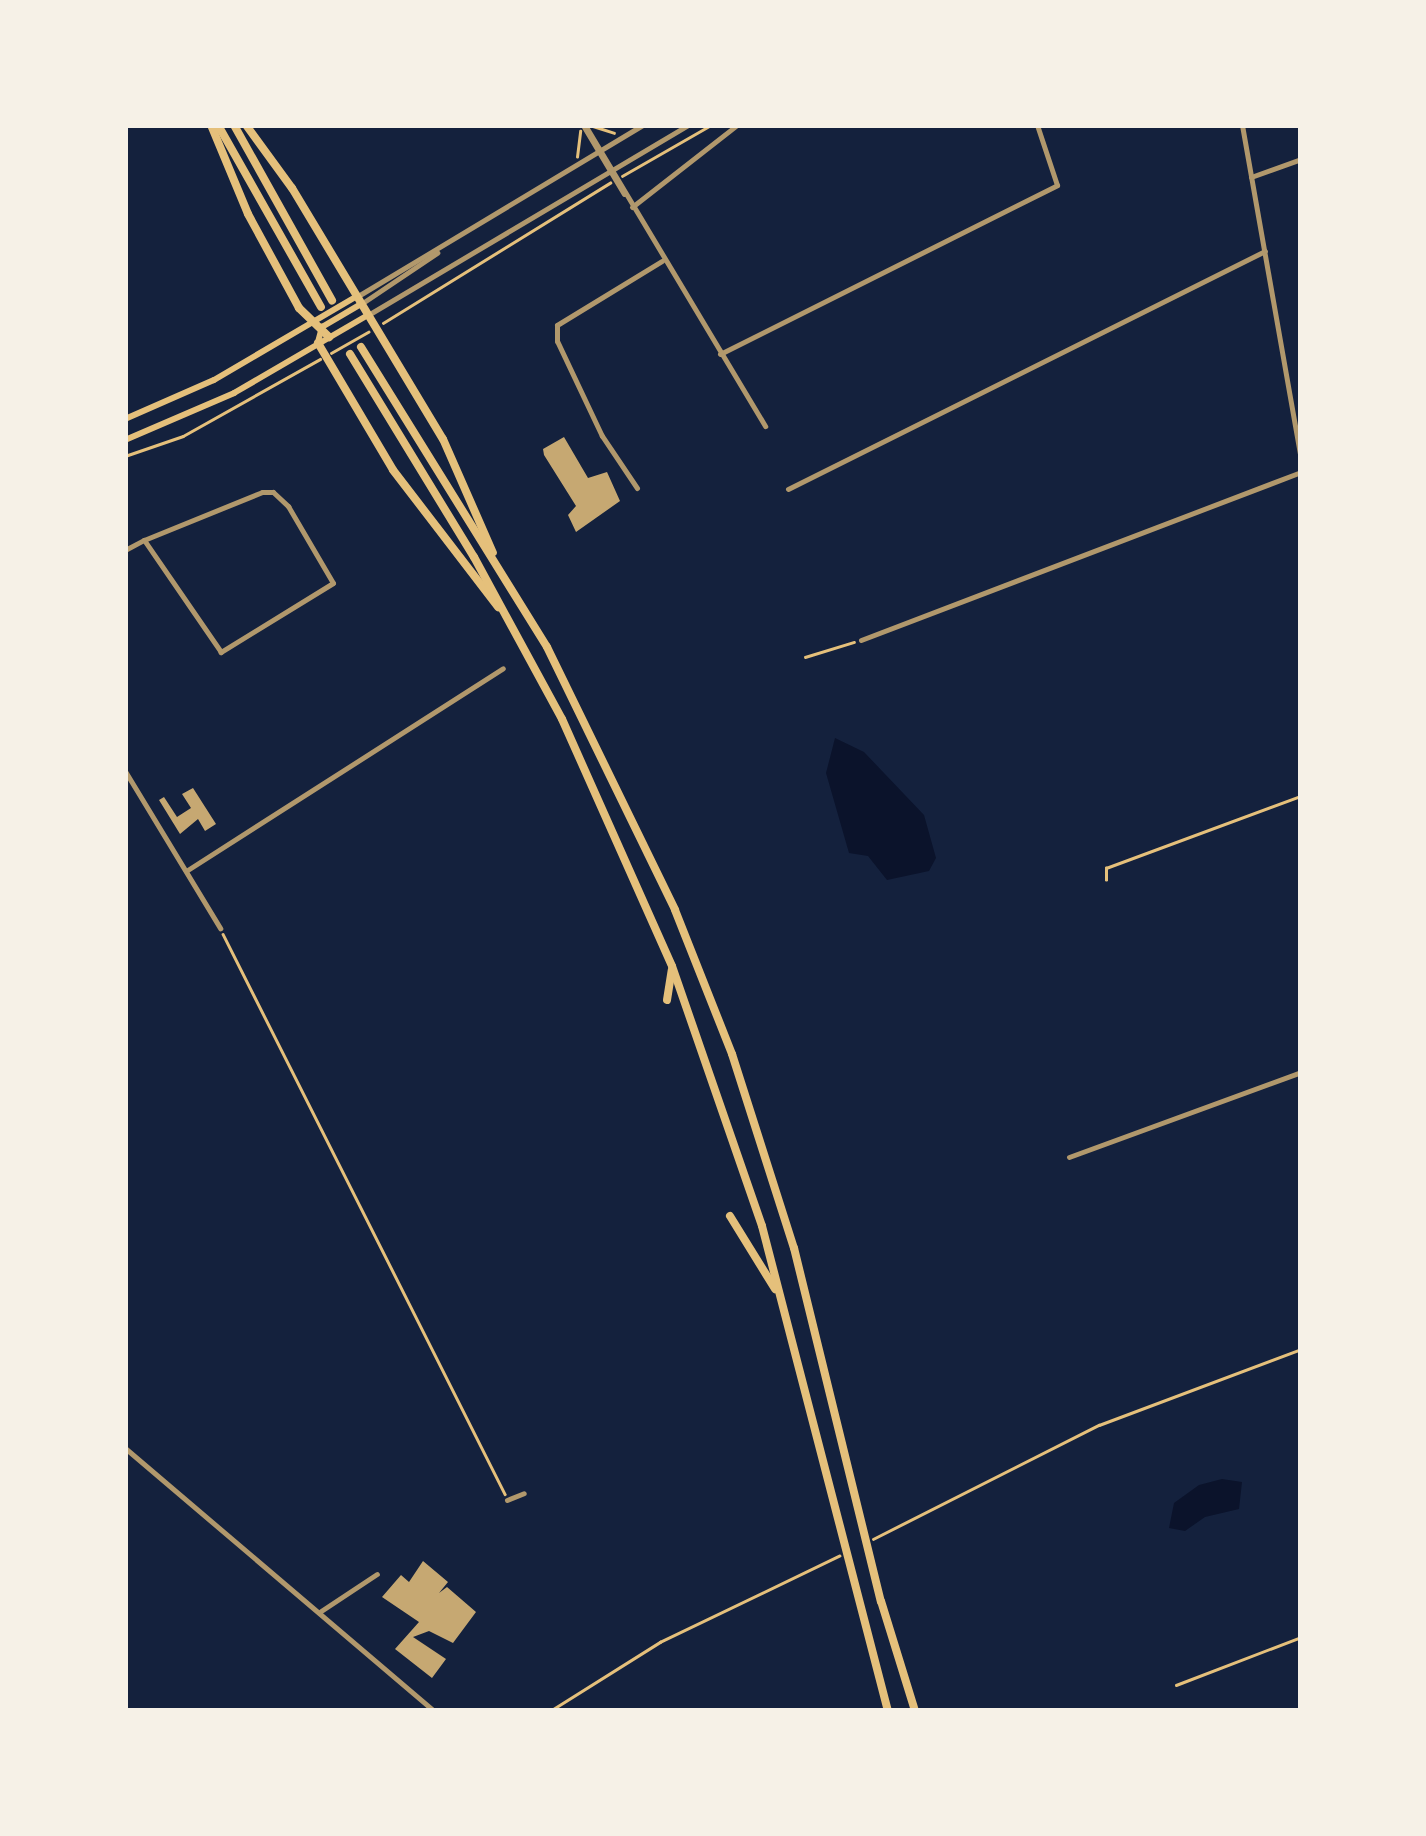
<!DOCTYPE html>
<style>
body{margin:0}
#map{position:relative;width:1426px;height:1836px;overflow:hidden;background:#14213d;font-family:Karla,sans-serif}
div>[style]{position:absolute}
.water>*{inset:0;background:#0b132b}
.building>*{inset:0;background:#c6a872}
.path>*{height:2.5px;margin:-1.25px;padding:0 1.25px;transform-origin:1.25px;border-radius:1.25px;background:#e5c07b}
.minor>*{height:5px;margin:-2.5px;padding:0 2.5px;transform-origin:2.5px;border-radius:2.5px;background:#b1986c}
.tertiary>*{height:5px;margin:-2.5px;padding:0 2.5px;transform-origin:2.5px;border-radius:2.5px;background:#b1986c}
.secondary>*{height:6px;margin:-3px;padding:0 3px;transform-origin:3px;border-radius:3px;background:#e5c07b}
.primary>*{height:8px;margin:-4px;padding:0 4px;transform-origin:4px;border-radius:4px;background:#e5c07b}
span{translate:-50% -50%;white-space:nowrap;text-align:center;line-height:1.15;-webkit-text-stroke:9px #f6f1e7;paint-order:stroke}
.frame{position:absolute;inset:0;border:128px solid #f6f1e7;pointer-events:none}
</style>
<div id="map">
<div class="water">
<i style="clip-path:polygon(835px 738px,864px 752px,924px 815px,936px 858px,929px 871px,887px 880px,868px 856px,849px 853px,826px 773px)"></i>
<i style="clip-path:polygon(1222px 1479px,1242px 1482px,1239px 1509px,1205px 1517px,1185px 1531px,1169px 1528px,1174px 1503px,1199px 1485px)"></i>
</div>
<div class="building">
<i style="clip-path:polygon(564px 437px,588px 478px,607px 472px,620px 501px,576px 532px,568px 515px,576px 506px,544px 455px,543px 449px)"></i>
<i style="clip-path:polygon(193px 788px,216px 824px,205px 831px,198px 819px,180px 834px,159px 800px,164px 797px,177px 817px,191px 808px,182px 794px)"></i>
<i style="clip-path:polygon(423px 1561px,448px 1582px,439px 1593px,447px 1587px,476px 1612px,453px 1643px,429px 1631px,413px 1637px,446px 1659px,432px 1678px,395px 1649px,419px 1622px,382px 1597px,401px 1575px,409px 1582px)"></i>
</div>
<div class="path">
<i style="left:593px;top:126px;width:22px;rotate:18deg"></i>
<i style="left:577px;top:157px;width:26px;rotate:-83deg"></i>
<i style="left:622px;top:176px;width:103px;rotate:-29.8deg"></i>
<i style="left:383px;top:323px;width:267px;rotate:-31.7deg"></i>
<i style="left:331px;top:353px;width:43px;rotate:-29.6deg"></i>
<i style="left:125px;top:456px;width:61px;rotate:-19deg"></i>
<i style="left:183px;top:436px;width:157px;rotate:-29.3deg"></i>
<i style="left:805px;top:657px;width:51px;rotate:-17deg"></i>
<i style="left:1106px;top:880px;width:12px;rotate:-90deg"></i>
<i style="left:1106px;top:868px;width:208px;rotate:-20.3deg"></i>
<i style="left:223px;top:934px;width:627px;rotate:63.27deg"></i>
<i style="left:873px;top:1539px;width:253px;rotate:-26.8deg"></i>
<i style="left:1099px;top:1425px;width:216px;rotate:-20.6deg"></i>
<i style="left:1176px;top:1685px;width:134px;rotate:-21deg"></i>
<i style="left:550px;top:1711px;width:130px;rotate:-32.1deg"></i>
<i style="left:660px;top:1642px;width:199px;rotate:-25.7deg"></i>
</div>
<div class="minor">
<i style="left:585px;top:125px;width:351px;rotate:59.1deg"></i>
<i style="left:1242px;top:125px;width:338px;rotate:80deg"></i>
<i style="left:584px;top:127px;width:78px;rotate:59.2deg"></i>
<i style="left:1251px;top:177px;width:53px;rotate:-19.8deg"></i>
<i style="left:632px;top:207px;width:133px;rotate:-38deg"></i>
<i style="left:720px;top:354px;width:377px;rotate:-26.6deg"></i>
<i style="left:1057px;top:185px;width:63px;rotate:-108.4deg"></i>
<i style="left:637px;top:488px;width:63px;rotate:-123.9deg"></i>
<i style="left:602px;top:436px;width:105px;rotate:-115.3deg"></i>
<i style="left:557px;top:341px;width:16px;rotate:-90deg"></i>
<i style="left:557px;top:325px;width:123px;rotate:-31.4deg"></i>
<i style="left:788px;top:489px;width:533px;rotate:-26.52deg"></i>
<i style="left:125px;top:550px;width:21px;rotate:-28deg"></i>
<i style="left:144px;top:540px;width:127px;rotate:-22.1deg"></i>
<i style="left:262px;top:492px;width:11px"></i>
<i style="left:273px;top:492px;width:21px;rotate:43deg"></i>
<i style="left:288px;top:506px;width:89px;rotate:59.7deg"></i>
<i style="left:333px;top:583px;width:132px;rotate:148.4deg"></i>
<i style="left:221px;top:652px;width:136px;rotate:-124.5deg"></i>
<i style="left:861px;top:640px;width:471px;rotate:-20.9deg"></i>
<i style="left:125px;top:771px;width:184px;rotate:58.8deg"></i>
<i style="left:186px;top:871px;width:376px;rotate:-32.6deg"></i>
<i style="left:1069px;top:1157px;width:247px;rotate:-20.1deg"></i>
<i style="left:125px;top:1448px;width:406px;rotate:40.4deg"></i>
<i style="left:507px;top:1500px;width:18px;rotate:-22deg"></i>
<i style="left:321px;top:1611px;width:67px;rotate:-33.5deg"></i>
</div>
<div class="tertiary">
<i style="left:358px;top:296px;width:332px;rotate:-31deg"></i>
<i style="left:361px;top:304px;width:92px;rotate:-33.9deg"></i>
<i style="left:368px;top:315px;width:372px;rotate:-30.7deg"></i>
</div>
<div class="secondary">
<i style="left:318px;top:342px;width:16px;rotate:-75deg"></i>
<i style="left:322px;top:327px;width:45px;rotate:-30.5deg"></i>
<i style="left:125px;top:419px;width:97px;rotate:-23.7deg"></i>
<i style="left:214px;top:380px;width:166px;rotate:-30.4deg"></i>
<i style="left:125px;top:440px;width:119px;rotate:-23.3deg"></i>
<i style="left:234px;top:393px;width:155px;rotate:-30.2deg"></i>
</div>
<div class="primary">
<i style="left:211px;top:125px;width:96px;rotate:67.4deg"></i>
<i style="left:248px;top:214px;width:107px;rotate:61.5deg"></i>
<i style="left:299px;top:308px;width:42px;rotate:44deg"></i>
<i style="left:218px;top:125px;width:209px;rotate:60.5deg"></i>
<i style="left:234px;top:125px;width:201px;rotate:60.8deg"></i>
<i style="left:246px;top:125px;width:78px;rotate:53.9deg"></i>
<i style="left:292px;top:188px;width:293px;rotate:59deg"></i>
<i style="left:443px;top:439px;width:124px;rotate:66.3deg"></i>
<i style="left:318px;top:343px;width:147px;rotate:59.4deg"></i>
<i style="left:393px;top:470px;width:173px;rotate:52.5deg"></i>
<i style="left:361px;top:347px;width:353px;rotate:58.2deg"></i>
<i style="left:547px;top:647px;width:292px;rotate:64deg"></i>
<i style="left:675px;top:910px;width:155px;rotate:68.4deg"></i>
<i style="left:732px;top:1054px;width:204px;rotate:72.3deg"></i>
<i style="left:794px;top:1248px;width:364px;rotate:76.2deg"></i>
<i style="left:881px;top:1601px;width:115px;rotate:72.8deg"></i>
<i style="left:350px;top:354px;width:238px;rotate:58.6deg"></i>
<i style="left:474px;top:557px;width:184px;rotate:61.5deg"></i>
<i style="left:562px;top:719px;width:270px;rotate:66deg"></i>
<i style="left:672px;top:966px;width:275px;rotate:70.9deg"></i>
<i style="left:762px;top:1226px;width:501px;rotate:75.44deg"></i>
<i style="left:667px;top:1000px;width:30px;rotate:-81deg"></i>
<i style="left:730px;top:1216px;width:86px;rotate:58.3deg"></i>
</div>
<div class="frame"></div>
</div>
